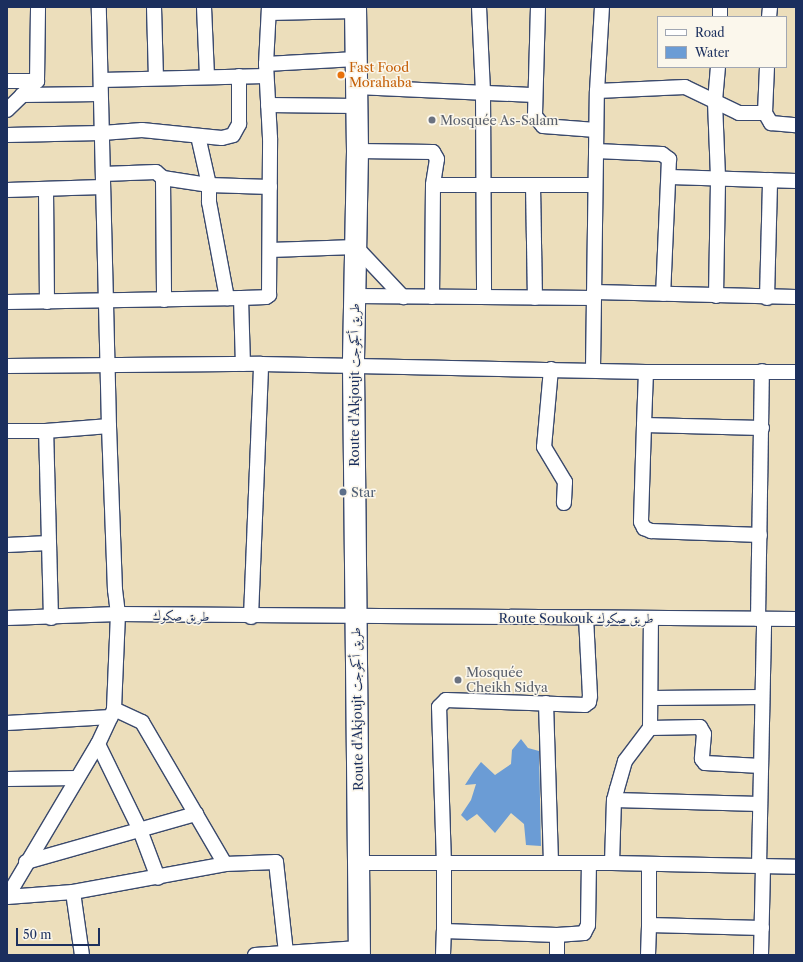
<!DOCTYPE html>
<meta charset="utf-8">
<style>
body{margin:0}
#map{position:relative;width:803px;height:962px;overflow:hidden;background:#ecdebb;font-family:"Libre Caslon Text",Amiri,serif}
div>[style]{position:absolute}
.water>*{inset:0;background:#6b9cd5}
.roads{filter:drop-shadow(1px 0 #3a496c) drop-shadow(-1px 0 #3a496c) drop-shadow(0 1px #3a496c) drop-shadow(0 -1px #3a496c)}
.minor>*{height:14px;margin:-7px;padding:0 7px;transform-origin:7px;border-radius:7px;background:#fff}
.highway>*{height:21px;margin:-10.5px;padding:0 10.5px;transform-origin:10.5px;border-radius:10.5px;background:#fff}
.dots>*{width:11px;height:11px;translate:-50% -50%;box-sizing:border-box;border:2px solid #fbf7ec;border-radius:50%}
span{translate:-50% -50%;white-space:nowrap;text-align:center;line-height:1.15;-webkit-text-stroke:3px #fbf7ec;paint-order:stroke}
.food-label{font-size:13px;color:#c56008}
.left{translate:0 -50%;text-align:left}
.worship-label{font-size:13px;color:#5b616d}
.street-label{font-size:13px;color:#1b2f5e}
.service-label{font-size:13px;color:#4e5e75}
.frame{position:absolute;inset:0;border:8px solid #1b2f5e;pointer-events:none}
.legend{position:absolute;left:657px;top:16px;width:130px;height:52px;box-sizing:border-box;background:#fbf7ec;border:1px solid #a1a7b3;margin:0;padding:5px 7px;list-style:none;font-size:12px;color:#1b2f5e}
.legend li{display:flex;align-items:center;gap:8px;height:20px}
.legend b{width:20px;border:1px solid #a1a7b3}
.scale{position:absolute;left:16px;top:928px;width:84px;height:18px;box-sizing:border-box;border:2px solid #1b2f5e;border-top:0;padding-left:5px;font-size:12px;line-height:14px;white-space:nowrap;color:#1b2f5e;-webkit-text-stroke:3px #fbf7ec;paint-order:stroke}
</style>
<div id="map">
<div class="water">
<i style="clip-path:polygon(521px 739px,528px 748px,539px 751px,541px 846px,526px 845px,524px 824px,511px 813px,495px 833px,477px 814px,467px 821px,461px 815px,471px 800px,476px 784px,465px 785px,474px 771px,481px 762px,495px 775px,511px 764px,512px 750px)"></i>
</div>
<div class="roads">
<div class="minor">
<i style="left:154px;top:7px;width:71px;rotate:88.4deg"></i>
<i style="left:204px;top:7px;width:69px;rotate:87.5deg"></i>
<i style="left:479px;top:7px;width:86px;rotate:87.3deg"></i>
<i style="left:483px;top:93px;width:204px;rotate:89.7deg"></i>
<i style="left:538px;top:7px;width:109px;rotate:91.6deg"></i>
<i style="left:535px;top:116px;width:13px;rotate:51deg"></i>
<i style="left:543px;top:126px;width:53px;rotate:4.3deg"></i>
<i style="left:269px;top:13px;width:86px;rotate:-1.3deg"></i>
<i style="left:720px;top:17px;width:10px;rotate:-90deg"></i>
<i style="left:769px;top:17px;width:10px;rotate:-84deg"></i>
<i style="left:266px;top:64px;width:90px;rotate:-3.2deg"></i>
<i style="left:767px;top:67px;width:46px;rotate:92.5deg"></i>
<i style="left:765px;top:113px;width:12px;rotate:59deg"></i>
<i style="left:771px;top:123px;width:25px;rotate:5deg"></i>
<i style="left:101px;top:80px;width:165px;rotate:-1.4deg"></i>
<i style="left:7px;top:81px;width:30px"></i>
<i style="left:356px;top:87px;width:179px;rotate:2.6deg"></i>
<i style="left:597px;top:91px;width:88px;rotate:-2.6deg"></i>
<i style="left:685px;top:87px;width:60px;rotate:25.7deg"></i>
<i style="left:739px;top:113px;width:26px"></i>
<i style="left:22px;top:95px;width:78px;rotate:-0.7deg"></i>
<i style="left:268px;top:105px;width:88px;rotate:0.7deg"></i>
<i style="left:7px;top:110px;width:42px;rotate:-44deg"></i>
<i style="left:37px;top:81px;width:74px;rotate:-89.2deg"></i>
<i style="left:7px;top:135px;width:95px;rotate:-1.2deg"></i>
<i style="left:102px;top:133px;width:40px;rotate:-4.3deg"></i>
<i style="left:142px;top:130px;width:80px;rotate:5.7deg"></i>
<i style="left:222px;top:138px;width:11px;rotate:-15deg"></i>
<i style="left:233px;top:135px;width:13px;rotate:-61deg"></i>
<i style="left:239px;top:124px;width:48px;rotate:-90deg"></i>
<i style="left:198px;top:136px;width:50px;rotate:77.3deg"></i>
<i style="left:209px;top:185px;width:17px;rotate:90deg"></i>
<i style="left:209px;top:202px;width:98px;rotate:79.4deg"></i>
<i style="left:357px;top:151px;width:76px;rotate:0.8deg"></i>
<i style="left:433px;top:152px;width:8px;rotate:60deg"></i>
<i style="left:437px;top:159px;width:26px;rotate:99deg"></i>
<i style="left:433px;top:185px;width:112px;rotate:90.5deg"></i>
<i style="left:596px;top:151px;width:66px;rotate:2.6deg"></i>
<i style="left:662px;top:154px;width:9px;rotate:36deg"></i>
<i style="left:669px;top:159px;width:135px;rotate:92.5deg"></i>
<i style="left:103px;top:174px;width:53px;rotate:-2.2deg"></i>
<i style="left:156px;top:172px;width:9px;rotate:41deg"></i>
<i style="left:163px;top:178px;width:122px;rotate:89.5deg"></i>
<i style="left:670px;top:177px;width:126px;rotate:1.8deg"></i>
<i style="left:163px;top:178px;width:47px;rotate:8.7deg"></i>
<i style="left:209px;top:185px;width:61px;rotate:1.9deg"></i>
<i style="left:433px;top:185px;width:162px"></i>
<i style="left:533px;top:185px;width:113px;rotate:89deg"></i>
<i style="left:46px;top:189px;width:113px;rotate:89.5deg"></i>
<i style="left:7px;top:190px;width:96px;rotate:-1.8deg"></i>
<i style="left:270px;top:250px;width:86px;rotate:-2deg"></i>
<i style="left:356px;top:247px;width:69px;rotate:46.8deg"></i>
<i style="left:594px;top:292px;width:202px;rotate:1.4deg"></i>
<i style="left:355px;top:296px;width:239px;rotate:0.5deg"></i>
<i style="left:716px;top:296px;width:119px;rotate:-89deg"></i>
<i style="left:718px;top:177px;width:76px;rotate:-92.3deg"></i>
<i style="left:715px;top:101px;width:34px;rotate:-85deg"></i>
<i style="left:241px;top:298px;width:66px;rotate:88.3deg"></i>
<i style="left:767px;top:298px;width:118px;rotate:-88.5deg"></i>
<i style="left:7px;top:302px;width:234px;rotate:-1deg"></i>
<i style="left:241px;top:298px;width:25px;rotate:-2deg"></i>
<i style="left:266px;top:297px;width:4px;rotate:-34deg"></i>
<i style="left:269px;top:295px;width:157px;rotate:-89.6deg"></i>
<i style="left:270px;top:138px;width:74px;rotate:-93.1deg"></i>
<i style="left:266px;top:64px;width:57px;rotate:-87deg"></i>
<i style="left:7px;top:366px;width:254px;rotate:-0.5deg"></i>
<i style="left:261px;top:364px;width:385px;rotate:1.2deg"></i>
<i style="left:646px;top:372px;width:150px"></i>
<i style="left:551px;top:369px;width:78px;rotate:95.1deg"></i>
<i style="left:544px;top:447px;width:41px;rotate:59deg"></i>
<i style="left:565px;top:482px;width:21px;rotate:93deg"></i>
<i style="left:593px;top:369px;width:278px;rotate:-89.2deg"></i>
<i style="left:597px;top:91px;width:84px;rotate:-86.6deg"></i>
<i style="left:646px;top:372px;width:53px;rotate:92.2deg"></i>
<i style="left:644px;top:425px;width:118px;rotate:1.5deg"></i>
<i style="left:644px;top:425px;width:97px;rotate:91.8deg"></i>
<i style="left:641px;top:522px;width:7px;rotate:63deg"></i>
<i style="left:644px;top:528px;width:8px;rotate:23deg"></i>
<i style="left:651px;top:531px;width:109px;rotate:2.1deg"></i>
<i style="left:7px;top:431px;width:39px"></i>
<i style="left:7px;top:545px;width:42px;rotate:-2.7deg"></i>
<i style="left:251px;top:617px;width:253px;rotate:-87.7deg"></i>
<i style="left:7px;top:618px;width:111px;rotate:-2.1deg"></i>
<i style="left:118px;top:614px;width:678px;rotate:0.42deg"></i>
<i style="left:51px;top:618px;width:187px;rotate:-91.5deg"></i>
<i style="left:46px;top:431px;width:63px;rotate:-4.5deg"></i>
<i style="left:758px;top:619px;width:248px;rotate:-89.1deg"></i>
<i style="left:652px;top:698px;width:110px;rotate:-0.5deg"></i>
<i style="left:546px;top:703px;width:160px;rotate:88.2deg"></i>
<i style="left:114px;top:709px;width:31px;rotate:25deg"></i>
<i style="left:142px;top:722px;width:164px;rotate:59.7deg"></i>
<i style="left:225px;top:864px;width:51px;rotate:-2.2deg"></i>
<i style="left:276px;top:862px;width:92px;rotate:83.7deg"></i>
<i style="left:7px;top:723px;width:104px;rotate:-3.3deg"></i>
<i style="left:650px;top:728px;width:50px;rotate:-1.1deg"></i>
<i style="left:700px;top:727px;width:8px;rotate:60deg"></i>
<i style="left:704px;top:734px;width:25px;rotate:95deg"></i>
<i style="left:702px;top:759px;width:5px;rotate:53deg"></i>
<i style="left:705px;top:763px;width:56px;rotate:3.1deg"></i>
<i style="left:98px;top:744px;width:96px;rotate:64deg"></i>
<i style="left:140px;top:830px;width:51px;rotate:69.4deg"></i>
<i style="left:7px;top:779px;width:70px;rotate:-0.8deg"></i>
<i style="left:614px;top:800px;width:146px;rotate:1.6deg"></i>
<i style="left:26px;top:862px;width:177px;rotate:-15.8deg"></i>
<i style="left:359px;top:863px;width:253px"></i>
<i style="left:612px;top:863px;width:184px;rotate:1.2deg"></i>
<i style="left:612px;top:863px;width:63px;rotate:-88.2deg"></i>
<i style="left:614px;top:800px;width:11px;rotate:-75deg"></i>
<i style="left:617px;top:789px;width:29px;rotate:-74deg"></i>
<i style="left:625px;top:761px;width:41px;rotate:-52.9deg"></i>
<i style="left:650px;top:728px;width:110px;rotate:-89.5deg"></i>
<i style="left:759px;top:866px;width:247px;rotate:-88.8deg"></i>
<i style="left:73px;top:892px;width:155px;rotate:-10.4deg"></i>
<i style="left:7px;top:897px;width:178px;rotate:-59.3deg"></i>
<i style="left:98px;top:744px;width:38px;rotate:-65deg"></i>
<i style="left:114px;top:709px;width:95px;rotate:-87.6deg"></i>
<i style="left:118px;top:614px;width:24px;rotate:-97deg"></i>
<i style="left:115px;top:590px;width:164px;rotate:-92.1deg"></i>
<i style="left:109px;top:426px;width:419px;rotate:-91.4deg"></i>
<i style="left:7px;top:897px;width:66px;rotate:-4.3deg"></i>
<i style="left:73px;top:892px;width:64px;rotate:81.9deg"></i>
<i style="left:649px;top:925px;width:61px;rotate:-90deg"></i>
<i style="left:444px;top:931px;width:66px;rotate:-90deg"></i>
<i style="left:444px;top:865px;width:158px;rotate:-91.8deg"></i>
<i style="left:439px;top:707px;width:10px;rotate:-45deg"></i>
<i style="left:446px;top:700px;width:139px;rotate:2.1deg"></i>
<i style="left:585px;top:705px;width:5px;rotate:-37deg"></i>
<i style="left:589px;top:702px;width:6px;rotate:-81deg"></i>
<i style="left:590px;top:696px;width:79px;rotate:-92.9deg"></i>
<i style="left:557px;top:935px;width:20px;rotate:90deg"></i>
<i style="left:255px;top:955px;width:104px;rotate:-3.9deg"></i>
<i style="left:443px;top:955px;width:24px;rotate:-88deg"></i>
<i style="left:444px;top:931px;width:113px;rotate:2deg"></i>
<i style="left:557px;top:935px;width:27px;rotate:-4deg"></i>
<i style="left:584px;top:933px;width:9px;rotate:-63deg"></i>
<i style="left:588px;top:925px;width:62px;rotate:-89.1deg"></i>
<i style="left:648px;top:955px;width:30px;rotate:-88deg"></i>
<i style="left:649px;top:925px;width:113px;rotate:1.5deg"></i>
<i style="left:761px;top:955px;width:89px;rotate:-88.7deg"></i>
</div>
<div class="highway">
<i style="left:355px;top:7px;width:144px;rotate:89.2deg"></i>
<i style="left:357px;top:151px;width:215px;rotate:91.1deg"></i>
<i style="left:353px;top:366px;width:589px;rotate:89.42deg"></i>
</div>
</div>
<div class="dots">
<i style="left:341px;top:75px;background:#e8710a"></i>
<i style="left:432px;top:120px;background:#6b7280"></i>
<i style="left:343px;top:492px;background:#5c6f8a"></i>
<i style="left:458px;top:680px;background:#6b7280"></i>
</div>
<div class="food-label">
<span class="left" style="left:349px;top:75px">Fast Food<br>Morahaba</span>
</div>
<div class="worship-label">
<span class="left" style="left:440px;top:120px">Mosquée As-Salam</span>
<span class="left" style="left:466px;top:680px">Mosquée<br>Cheikh Sidya</span>
</div>
<div class="street-label">
<span style="left:354px;top:385px;rotate:-90deg">Route d'Akjoujt طريق أكجوجت</span>
<span style="left:181px;top:616px;rotate:1deg">طريق صكوك</span>
<span style="left:576px;top:618px">Route Soukouk طريق صكوك</span>
<span style="left:357px;top:709px;rotate:-91deg">Route d'Akjoujt طريق أكجوجت</span>
</div>
<div class="service-label">
<span class="left" style="left:351px;top:492px">Star</span>
</div>
<div class="frame"></div>
<ul class="legend">
<li><b style="height:5px;background:#fff"></b>Road</li>
<li><b style="height:11px;background:#6b9cd5"></b>Water</li>
</ul>
<div class="scale">50 m</div>
</div>
